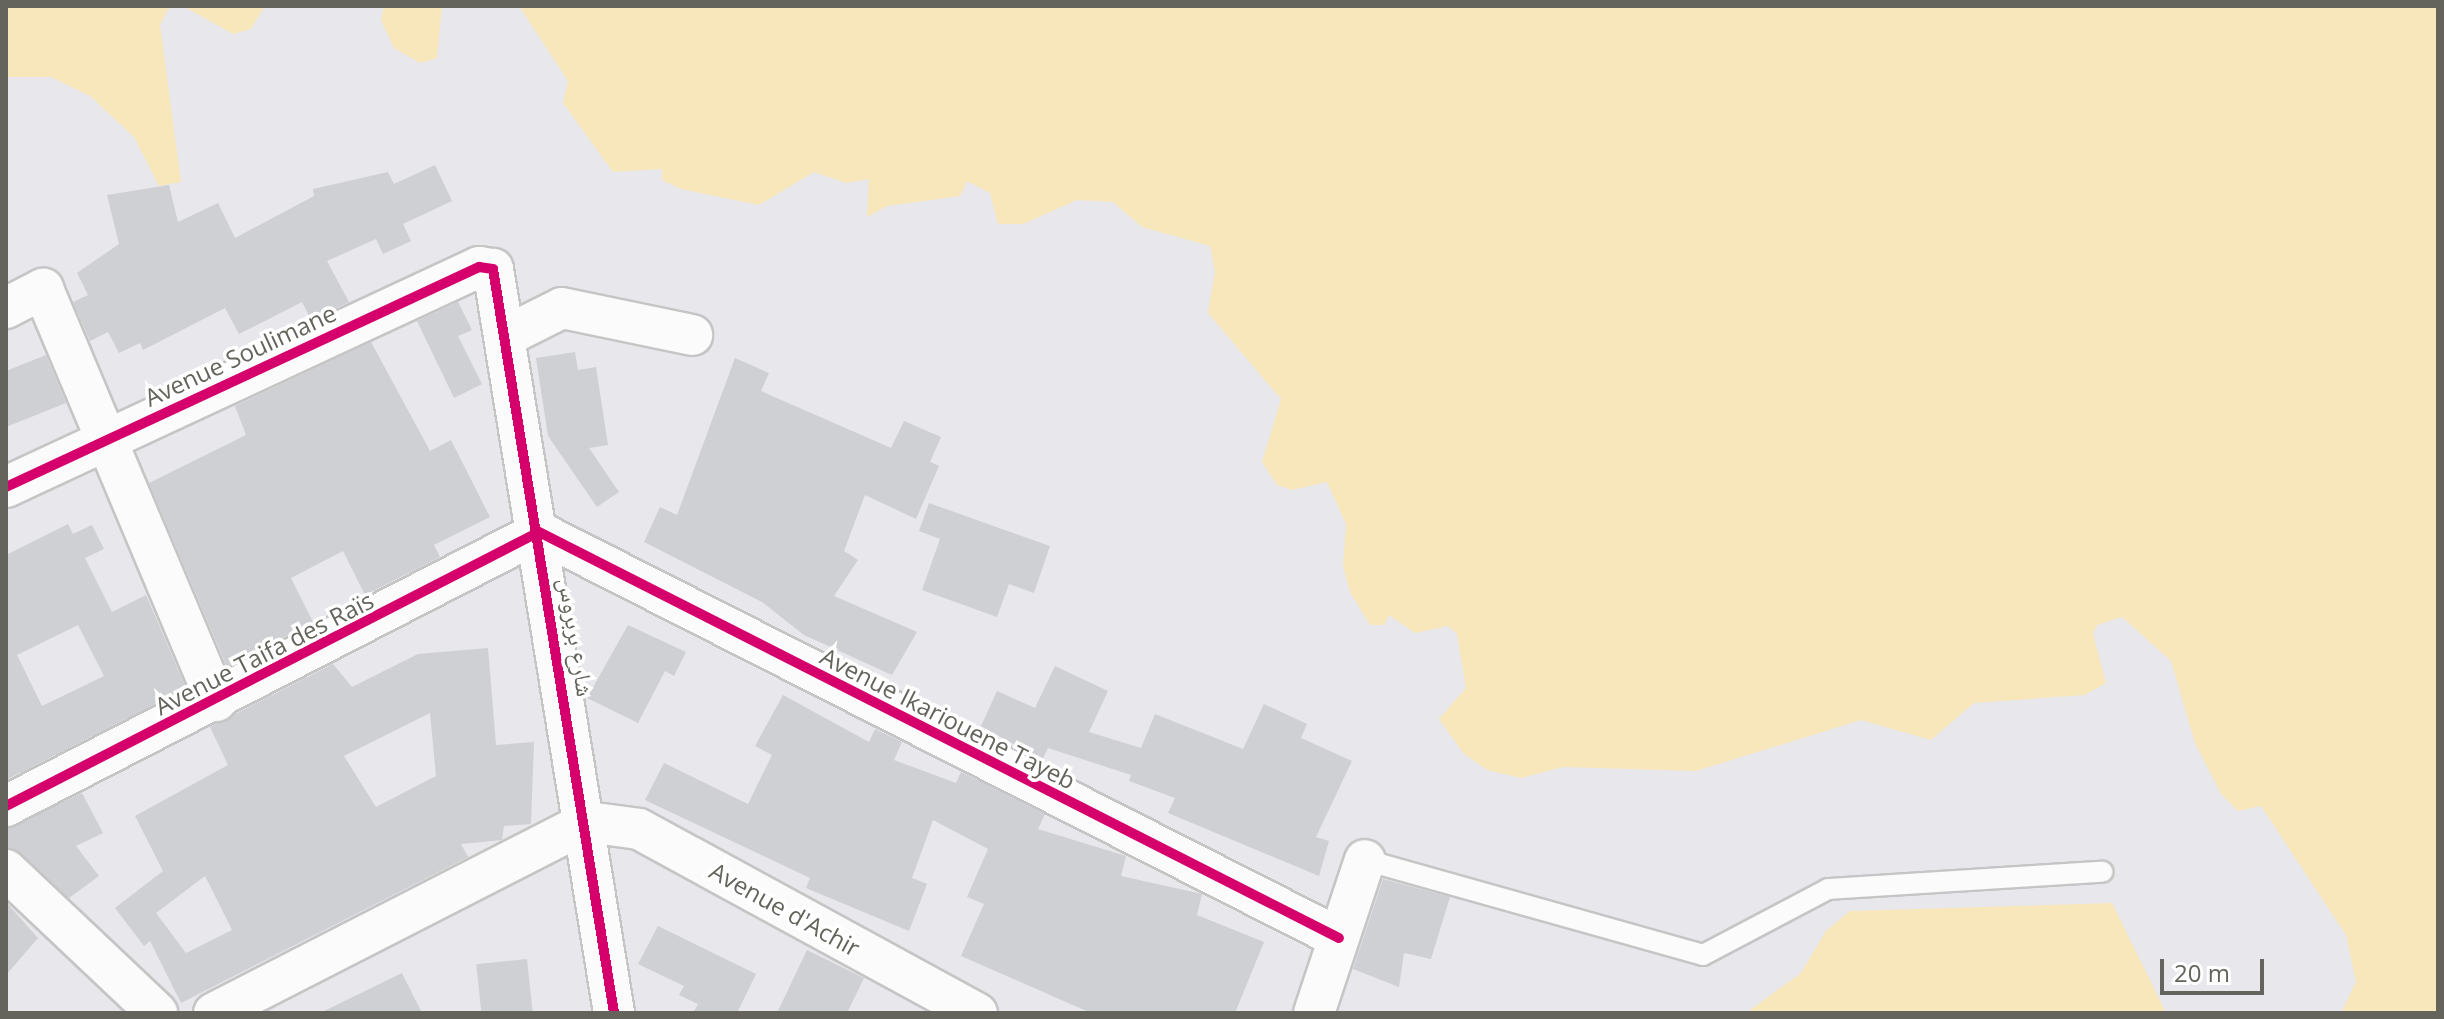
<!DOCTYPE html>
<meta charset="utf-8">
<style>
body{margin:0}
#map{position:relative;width:2444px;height:1019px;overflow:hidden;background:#e7e7ec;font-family:"Open Sans","Noto Naskh Arabic",sans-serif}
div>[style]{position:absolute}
.water>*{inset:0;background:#f8e7ba}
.building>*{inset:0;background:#cfd0d3;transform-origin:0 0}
.roads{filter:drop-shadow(2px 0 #c6c5c5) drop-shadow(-2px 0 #c6c5c5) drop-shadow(0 2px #c6c5c5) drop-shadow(0 -2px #c6c5c5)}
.lane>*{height:20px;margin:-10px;padding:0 10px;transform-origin:10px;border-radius:10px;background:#fbfbfc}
.street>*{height:40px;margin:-20px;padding:0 20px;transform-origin:20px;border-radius:20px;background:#fbfbfc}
.cycleway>*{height:10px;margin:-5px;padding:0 5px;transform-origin:5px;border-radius:5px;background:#d6006c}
span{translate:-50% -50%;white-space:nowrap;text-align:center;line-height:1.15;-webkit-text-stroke:7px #fff;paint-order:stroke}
.street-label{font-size:24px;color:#65645c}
.frame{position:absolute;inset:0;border:8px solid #65645c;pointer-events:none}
.scale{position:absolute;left:2160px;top:959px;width:104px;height:36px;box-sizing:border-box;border:4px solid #65645c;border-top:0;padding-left:10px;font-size:24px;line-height:28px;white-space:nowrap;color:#65645c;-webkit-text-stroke:6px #fff;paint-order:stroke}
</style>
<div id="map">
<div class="water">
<i style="clip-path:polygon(6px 6px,182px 6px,168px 9px,160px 25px,181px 182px,159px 186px,134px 137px,90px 96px,51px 77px,6px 77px)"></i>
<i style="clip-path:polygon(183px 6px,265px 6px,251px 29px,233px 34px)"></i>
<i style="clip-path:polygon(384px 6px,442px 6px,437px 58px,420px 63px,394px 48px,381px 20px)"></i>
<i style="clip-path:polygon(519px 6px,2438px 6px,2438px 1013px,2341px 1013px,2356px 982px,2346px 935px,2261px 806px,2238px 811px,2221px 794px,2195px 743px,2171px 661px,2122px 617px,2097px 625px,2093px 634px,2106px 683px,2085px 695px,1974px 703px,1931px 740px,1861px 720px,1696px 771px,1563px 767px,1521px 778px,1487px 770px,1463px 753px,1439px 719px,1466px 688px,1457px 634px,1448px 626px,1415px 633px,1389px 615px,1384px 625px,1370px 625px,1350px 592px,1343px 566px,1346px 524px,1327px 482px,1292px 490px,1277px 485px,1262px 462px,1281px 399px,1208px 313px,1215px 272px,1210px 246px,1142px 227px,1113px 202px,1077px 200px,1023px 224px,998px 224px,990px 193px,967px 181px,960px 196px,887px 206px,867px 217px,869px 179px,846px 183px,814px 172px,759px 205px,681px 189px,662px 180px,662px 169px,613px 172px,563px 103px,568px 81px)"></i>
<i style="clip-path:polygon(2112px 903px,2166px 1013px,1746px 1013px,1801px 973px,1826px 931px,1850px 911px)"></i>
</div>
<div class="building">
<i style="clip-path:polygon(435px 165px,452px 201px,403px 224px,411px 241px,383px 254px,376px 239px,327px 261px,349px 302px,311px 320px,302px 302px,239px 334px,225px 308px,143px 350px,140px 343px,119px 353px,108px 332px,90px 341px,73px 302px,88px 295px,77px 273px,119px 244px,107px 195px,169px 185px,178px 222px,218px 203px,235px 238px,314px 196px,313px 189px,388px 172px,394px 184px)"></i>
<i style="clip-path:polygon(458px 302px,472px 330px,458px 336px,482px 384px,454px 398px,417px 321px)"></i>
<i style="clip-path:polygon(371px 342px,430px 451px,451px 440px,490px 517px,434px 545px,440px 557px,365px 595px,343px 551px,291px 578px,313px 622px,227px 667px,149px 483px,246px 435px,235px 406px)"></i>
<i style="clip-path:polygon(575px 352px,578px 370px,596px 367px,608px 445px,589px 448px,619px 492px,597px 507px,548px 436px,536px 358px)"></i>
<i style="clip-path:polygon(46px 355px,66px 403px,6px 427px,6px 371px)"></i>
<i style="clip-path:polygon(735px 358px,769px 373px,761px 391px,891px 448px,904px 421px,941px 437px,930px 462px,939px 466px,916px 519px,865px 495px,844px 551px,858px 560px,834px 596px,917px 632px,892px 675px,804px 635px,762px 602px,644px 542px,660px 507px,677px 515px)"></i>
<i style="clip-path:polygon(929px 503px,1050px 546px,1034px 593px,1009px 584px,997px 617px,922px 590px,940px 539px,919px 531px)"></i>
<i style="clip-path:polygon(evenodd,68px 524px,73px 534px,92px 525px,104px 549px,85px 558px,112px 612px,146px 595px,186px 688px,6px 780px,6px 555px,68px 524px,78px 625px,104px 676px,42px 706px,17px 655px,78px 625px)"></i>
<i style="clip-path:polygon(628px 625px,686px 652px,674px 676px,665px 671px,638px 723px,587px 698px)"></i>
<i style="clip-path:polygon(evenodd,488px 648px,496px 745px,534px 742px,531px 824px,504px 826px,502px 840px,461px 844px,468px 857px,181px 1003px,150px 941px,144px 946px,115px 908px,163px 871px,135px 816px,228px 765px,210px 727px,333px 664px,352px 687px,418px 654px,488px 648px,430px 713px,436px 776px,376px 807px,344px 756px,430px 713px,488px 648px,205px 876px,232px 930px,186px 953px,156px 913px,205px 876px)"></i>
<i style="clip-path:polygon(1055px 666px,1108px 691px,1089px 732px,1141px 748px,1155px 714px,1243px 749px,1264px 704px,1307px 724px,1301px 738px,1352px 761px,1316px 837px,1329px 841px,1319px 876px,1168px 813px,1175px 798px,1129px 781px,1131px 775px,1048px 748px,1042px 760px,981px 726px,997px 691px,1035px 708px)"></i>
<i style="clip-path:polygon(783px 695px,869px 742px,875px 729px,902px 742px,894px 760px,956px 783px,961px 772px,1045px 814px,1038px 829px,1126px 856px,1121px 876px,1202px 894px,1197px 915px,1264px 942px,1235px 1013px,1091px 1013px,961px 956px,984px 904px,967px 897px,988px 849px,933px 820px,912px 878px,927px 884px,909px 931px,806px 888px,810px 878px,645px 800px,664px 763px,748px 804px,772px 755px,755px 746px)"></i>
<i style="clip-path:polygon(82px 793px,103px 833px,76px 846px,99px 876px,69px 898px,6px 848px,6px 829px)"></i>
<i style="clip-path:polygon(1383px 879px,1450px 897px,1431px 959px,1404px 953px,1399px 987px,1353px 969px)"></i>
<i style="clip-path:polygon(6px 902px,38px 938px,6px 975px)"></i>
<i style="clip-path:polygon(658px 926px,756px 974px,737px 1013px,693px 1013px,698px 1004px,679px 995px,684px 986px,638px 964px)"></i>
<i style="clip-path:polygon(807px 950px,864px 978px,847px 1013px,777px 1013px)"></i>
<i style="left:527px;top:959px;width:54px;height:51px;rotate:84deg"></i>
<i style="clip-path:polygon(402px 973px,422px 1013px,320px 1013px)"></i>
</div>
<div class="roads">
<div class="lane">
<i style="left:1365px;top:860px;width:351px;rotate:15.7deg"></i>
<i style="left:1703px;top:955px;width:141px;rotate:-27.8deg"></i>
<i style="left:1828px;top:889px;width:275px;rotate:-3.6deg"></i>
</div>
<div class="street">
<i style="left:6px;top:308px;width:42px;rotate:-27.2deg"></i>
<i style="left:43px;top:289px;width:447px;rotate:67.2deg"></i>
<i style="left:508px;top:335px;width:60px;rotate:-26.6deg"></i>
<i style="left:562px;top:308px;width:133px;rotate:11.7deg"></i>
<i style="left:6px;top:487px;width:522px;rotate:-24.94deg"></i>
<i style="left:479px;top:267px;width:14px;rotate:8deg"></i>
<i style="left:493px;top:269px;width:754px;rotate:80.76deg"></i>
<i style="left:6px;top:806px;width:599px;rotate:-27.21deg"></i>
<i style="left:539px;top:532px;width:897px;rotate:26.91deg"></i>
<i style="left:6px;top:870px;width:208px;rotate:43.4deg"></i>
<i style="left:214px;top:1013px;width:420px;rotate:-27.1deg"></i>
<i style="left:588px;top:822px;width:51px;rotate:7.8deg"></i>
<i style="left:639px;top:829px;width:385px;rotate:28.6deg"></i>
<i style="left:1314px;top:1013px;width:161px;rotate:-71.6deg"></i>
</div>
</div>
<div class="cycleway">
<i style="left:6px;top:487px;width:522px;rotate:-24.94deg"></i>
<i style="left:479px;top:267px;width:14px;rotate:8deg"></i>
<i style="left:493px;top:269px;width:754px;rotate:80.76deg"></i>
<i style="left:6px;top:806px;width:599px;rotate:-27.21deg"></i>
<i style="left:539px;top:532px;width:897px;rotate:26.91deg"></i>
</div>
<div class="street-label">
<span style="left:240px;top:355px;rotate:-25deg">Avenue Soulimane</span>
<span style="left:577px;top:637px;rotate:81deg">شارع بربروس</span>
<span style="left:264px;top:653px;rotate:-27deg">Avenue Taifa des Raïs</span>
<span style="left:948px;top:718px;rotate:27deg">Avenue Ikariouene Tayeb</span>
<span style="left:785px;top:909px;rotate:29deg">Avenue d'Achir</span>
</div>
<div class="frame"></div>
<div class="scale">20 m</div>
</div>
